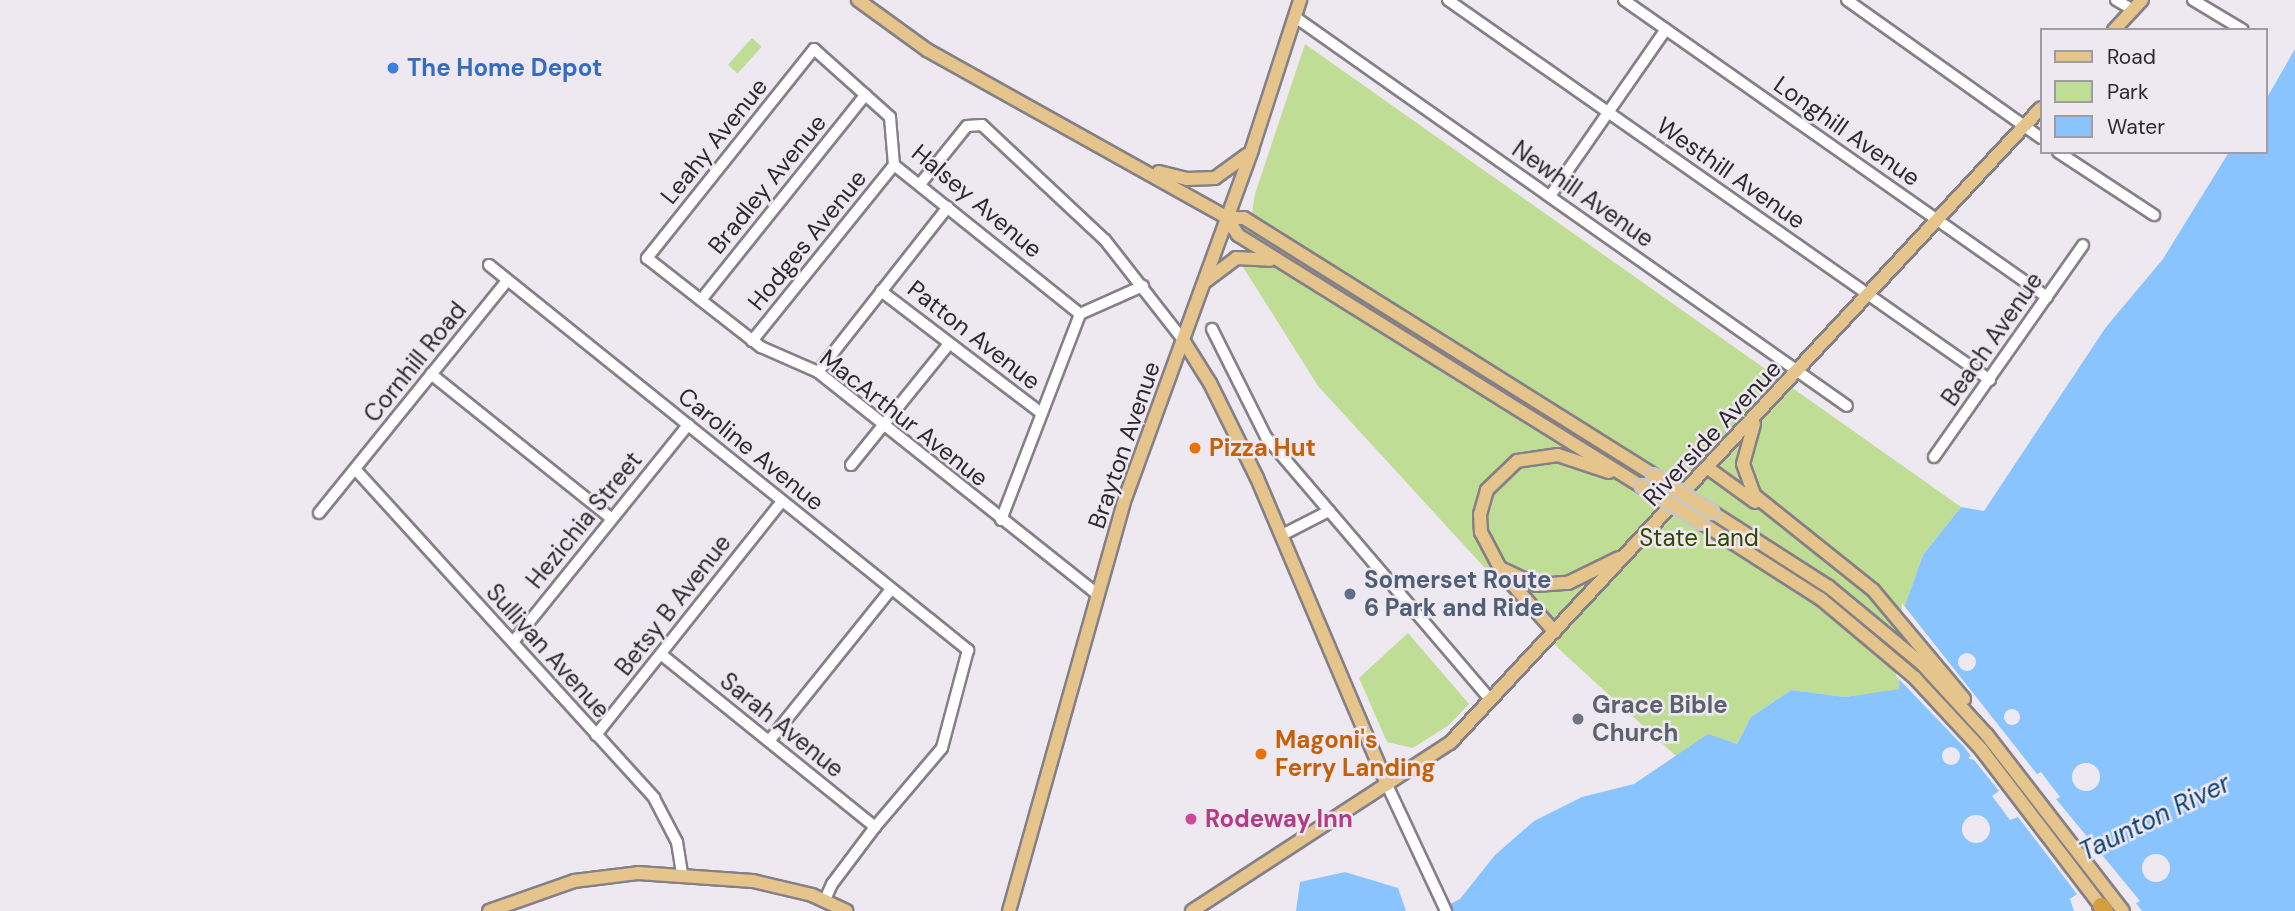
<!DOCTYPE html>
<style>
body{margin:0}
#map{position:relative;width:2295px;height:911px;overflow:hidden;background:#eee8f1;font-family:"DM Sans",sans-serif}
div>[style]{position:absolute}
.green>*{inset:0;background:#c0dd96;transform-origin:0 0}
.water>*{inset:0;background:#89c4ff}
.pier>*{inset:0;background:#eee8f1}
.round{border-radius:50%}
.roads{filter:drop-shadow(2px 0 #858088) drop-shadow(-2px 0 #858088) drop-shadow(0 2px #858088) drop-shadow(0 -2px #858088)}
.minor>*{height:10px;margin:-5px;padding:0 5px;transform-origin:5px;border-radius:5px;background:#fff}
.major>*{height:12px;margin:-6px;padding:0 6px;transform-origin:6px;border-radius:6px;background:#e6c58c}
.highway>*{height:16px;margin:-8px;padding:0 8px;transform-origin:8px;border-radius:8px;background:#d59f40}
.bridges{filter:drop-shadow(2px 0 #c8c7c8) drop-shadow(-2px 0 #c8c7c8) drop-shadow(0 2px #c8c7c8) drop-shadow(0 -2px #c8c7c8)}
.major-bridge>*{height:12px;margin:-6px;padding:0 6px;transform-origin:6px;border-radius:6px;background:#e6c58c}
.dots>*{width:19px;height:19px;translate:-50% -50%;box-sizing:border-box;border:4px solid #eee8f1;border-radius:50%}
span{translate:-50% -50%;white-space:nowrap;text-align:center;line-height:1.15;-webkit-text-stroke:5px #eee8f1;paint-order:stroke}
.shop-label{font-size:24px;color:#366cbe;font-weight:700}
.left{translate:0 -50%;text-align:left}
.street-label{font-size:24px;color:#2b292d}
.food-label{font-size:24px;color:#c56008;font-weight:700}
.park-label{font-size:24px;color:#324700}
.service-label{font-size:24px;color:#4e5e75;font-weight:700}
.worship-label{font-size:24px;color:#5b616d;font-weight:700}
.hotel-label{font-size:24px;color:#b23c85;font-weight:700}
.water-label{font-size:26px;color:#0c4472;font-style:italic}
.legend{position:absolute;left:2040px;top:28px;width:228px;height:126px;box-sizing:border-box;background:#eee8f1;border:2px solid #a09ca3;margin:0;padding:9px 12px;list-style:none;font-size:21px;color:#2b292d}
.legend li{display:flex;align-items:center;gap:14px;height:35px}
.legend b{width:35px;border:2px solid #a09ca3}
</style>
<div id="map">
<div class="green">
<i style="left:752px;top:38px;width:13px;height:36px;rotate:42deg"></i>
<i style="clip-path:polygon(1305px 44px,1961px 507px,1923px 555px,1903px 611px,1899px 690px,1845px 697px,1791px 690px,1751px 717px,1737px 744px,1708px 735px,1676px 756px,1561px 651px,1318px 386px,1243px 267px,1255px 194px)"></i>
<i style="clip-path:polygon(1408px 633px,1469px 704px,1449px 725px,1413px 748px,1387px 742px,1359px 678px)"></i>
</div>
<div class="water">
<i style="clip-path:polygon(2295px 49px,2295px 911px,1437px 911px,1460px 899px,1495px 855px,1534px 821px,1582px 797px,1634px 784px,1708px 734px,1737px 744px,1751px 717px,1791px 690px,1845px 697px,1899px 689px,1903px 611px,1923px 555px,1961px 507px,1984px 511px,2106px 327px,2163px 259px,2229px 152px,2265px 152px,2265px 101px)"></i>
<i style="clip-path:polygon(1345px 872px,1398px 888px,1406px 911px,1296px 911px,1300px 882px)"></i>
</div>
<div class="pier">
<i style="clip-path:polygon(1902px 603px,2037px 774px,2041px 772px,2060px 797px,2056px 799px,2140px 901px,2136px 903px,2142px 911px,2074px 911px,2070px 899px,2077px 894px,2018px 817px,2010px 820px,1992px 796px,1999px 791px,1974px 760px,1968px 758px,1971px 756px,1964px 747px,1896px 676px)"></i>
<i class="round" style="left:1958px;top:653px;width:18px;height:18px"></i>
<i class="round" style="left:2004px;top:709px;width:16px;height:16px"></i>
<i class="round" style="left:1942px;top:747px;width:18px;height:18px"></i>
<i class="round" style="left:2072px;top:763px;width:28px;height:28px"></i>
<i class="round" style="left:1962px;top:815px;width:28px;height:28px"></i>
<i class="round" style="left:2142px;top:854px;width:28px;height:28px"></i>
</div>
<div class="roads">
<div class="minor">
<i style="left:1448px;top:0;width:662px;rotate:35.03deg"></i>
<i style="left:1624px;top:0;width:517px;rotate:35.07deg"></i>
<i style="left:1847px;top:0;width:238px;rotate:35.4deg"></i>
<i style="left:2116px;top:0;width:20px;rotate:30deg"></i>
<i style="left:2193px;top:0;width:58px;rotate:31deg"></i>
<i style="left:1295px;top:17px;width:675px;rotate:35.17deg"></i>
<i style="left:2058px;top:152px;width:115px;rotate:33.3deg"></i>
<i style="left:921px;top:183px;width:73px;rotate:-51.1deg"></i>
<i style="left:967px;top:126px;width:15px;rotate:-4deg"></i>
<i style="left:982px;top:125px;width:168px;rotate:43.1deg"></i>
<i style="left:1105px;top:240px;width:127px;rotate:52deg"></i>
<i style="left:1550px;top:196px;width:203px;rotate:-55.2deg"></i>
<i style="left:489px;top:265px;width:615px;rotate:38.79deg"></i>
<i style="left:968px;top:650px;width:101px;rotate:104.9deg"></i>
<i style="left:942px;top:748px;width:104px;rotate:130.3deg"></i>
<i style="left:875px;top:827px;width:71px;rotate:127deg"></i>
<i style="left:832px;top:884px;width:17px;rotate:114deg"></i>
<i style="left:881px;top:291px;width:201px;rotate:37.3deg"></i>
<i style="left:701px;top:300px;width:263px;rotate:-51.3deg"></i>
<i style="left:1080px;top:314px;width:238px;rotate:-141.3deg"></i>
<i style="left:894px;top:165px;width:48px;rotate:-94.8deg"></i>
<i style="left:890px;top:117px;width:102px;rotate:-138.2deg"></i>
<i style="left:814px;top:49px;width:268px;rotate:128.6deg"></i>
<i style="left:647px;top:258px;width:145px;rotate:38deg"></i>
<i style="left:761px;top:347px;width:62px;rotate:23.7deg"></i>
<i style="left:818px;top:372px;width:357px;rotate:38.5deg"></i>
<i style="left:1212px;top:329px;width:121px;rotate:63.4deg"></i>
<i style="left:1266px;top:437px;width:346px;rotate:49.5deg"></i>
<i style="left:752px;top:341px;width:226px;rotate:-51.1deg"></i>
<i style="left:818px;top:372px;width:210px;rotate:-51.8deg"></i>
<i style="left:431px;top:374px;width:231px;rotate:38.7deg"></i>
<i style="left:1934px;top:457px;width:259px;rotate:-54.9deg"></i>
<i style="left:851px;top:465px;width:156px;rotate:-51deg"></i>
<i style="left:356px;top:470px;width:443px;rotate:47.7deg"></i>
<i style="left:654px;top:798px;width:50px;rotate:62.4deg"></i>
<i style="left:677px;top:842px;width:33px;rotate:81deg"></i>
<i style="left:319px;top:513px;width:299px;rotate:-51deg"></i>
<i style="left:1001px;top:520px;width:221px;rotate:-69deg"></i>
<i style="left:1080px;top:314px;width:69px;rotate:-24deg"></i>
<i style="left:1282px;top:535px;width:53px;rotate:-27.1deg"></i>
<i style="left:513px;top:642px;width:279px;rotate:-51.1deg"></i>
<i style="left:662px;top:655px;width:274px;rotate:38.9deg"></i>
<i style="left:596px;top:735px;width:299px;rotate:-51.5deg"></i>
<i style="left:769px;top:741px;width:195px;rotate:-51.2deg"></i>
<i style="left:1387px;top:785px;width:139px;rotate:64.9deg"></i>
</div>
<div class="major">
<i style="left:858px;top:0;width:85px;rotate:35.9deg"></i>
<i style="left:927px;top:50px;width:344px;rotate:29.2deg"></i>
<i style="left:2114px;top:30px;width:41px;rotate:-47deg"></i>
<i style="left:1159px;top:172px;width:29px;rotate:14deg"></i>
<i style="left:1187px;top:179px;width:28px;rotate:-2deg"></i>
<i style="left:1215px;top:178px;width:39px;rotate:-36deg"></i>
<i style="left:1227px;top:218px;width:17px"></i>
<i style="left:1244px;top:218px;width:483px;rotate:32.1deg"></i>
<i style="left:1227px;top:218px;width:20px;rotate:57deg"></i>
<i style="left:1238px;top:235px;width:476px;rotate:31.9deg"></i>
<i style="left:1206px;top:281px;width:38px;rotate:-37deg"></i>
<i style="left:1236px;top:258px;width:34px;rotate:3deg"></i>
<i style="left:1183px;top:340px;width:51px;rotate:57.9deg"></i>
<i style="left:1210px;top:383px;width:106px;rotate:63.7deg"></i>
<i style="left:1257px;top:478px;width:333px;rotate:67deg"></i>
<i style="left:1754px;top:424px;width:41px;rotate:105.4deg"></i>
<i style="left:1743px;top:464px;width:33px;rotate:70deg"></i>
<i style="left:1754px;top:495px;width:152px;rotate:38.6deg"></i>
<i style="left:1873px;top:590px;width:142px;rotate:50.1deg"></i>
<i style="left:1708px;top:468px;width:58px;rotate:35.9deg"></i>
<i style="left:1609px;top:472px;width:54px;rotate:-161.6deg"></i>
<i style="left:1558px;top:455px;width:41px;rotate:171.7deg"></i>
<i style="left:1517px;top:461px;width:42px;rotate:136deg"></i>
<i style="left:1487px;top:490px;width:25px;rotate:106deg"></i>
<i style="left:1480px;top:514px;width:18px;rotate:87deg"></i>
<i style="left:1481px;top:532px;width:41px;rotate:62.2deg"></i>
<i style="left:1500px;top:568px;width:40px;rotate:25deg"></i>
<i style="left:1536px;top:585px;width:32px;rotate:-4deg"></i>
<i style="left:1568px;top:583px;width:57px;rotate:-26.1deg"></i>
<i style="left:1712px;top:512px;width:139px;rotate:32.7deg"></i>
<i style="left:1829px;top:587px;width:119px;rotate:39.6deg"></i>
<i style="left:1921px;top:663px;width:98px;rotate:47.5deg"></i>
<i style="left:1987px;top:735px;width:222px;rotate:52.3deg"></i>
<i style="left:1702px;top:523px;width:141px;rotate:32.6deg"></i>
<i style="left:1821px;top:599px;width:123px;rotate:40deg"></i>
<i style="left:1915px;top:678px;width:97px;rotate:47.1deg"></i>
<i style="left:1981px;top:749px;width:198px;rotate:52.6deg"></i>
<i style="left:1504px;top:575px;width:76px;rotate:48.2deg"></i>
<i style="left:489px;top:911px;width:90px;rotate:-19.4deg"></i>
<i style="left:574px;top:881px;width:64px;rotate:-7.1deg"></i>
<i style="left:638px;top:873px;width:115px;rotate:4deg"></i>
<i style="left:753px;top:881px;width:61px;rotate:13.3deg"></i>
<i style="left:812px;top:895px;width:38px;rotate:25deg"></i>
<i style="left:1009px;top:911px;width:431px;rotate:-74.3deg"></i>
<i style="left:1126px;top:496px;width:369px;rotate:-70deg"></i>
<i style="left:1252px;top:149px;width:157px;rotate:-72.1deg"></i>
<i style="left:1192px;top:911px;width:308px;rotate:-33.1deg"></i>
<i style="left:1450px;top:743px;width:867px;rotate:-47.06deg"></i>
</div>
<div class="highway">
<i style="left:2101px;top:906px;width:6px;rotate:51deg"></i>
</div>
</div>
<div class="bridges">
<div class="major-bridge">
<i style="left:1653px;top:475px;width:70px;rotate:32.1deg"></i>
<i style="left:1642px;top:486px;width:70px;rotate:31.7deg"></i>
</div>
</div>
<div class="dots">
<i style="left:393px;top:68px;background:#3f7fe0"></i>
<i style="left:1195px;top:448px;background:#e8710a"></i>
<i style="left:1350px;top:594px;background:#5c6f8a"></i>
<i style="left:1578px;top:719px;background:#6b7280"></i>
<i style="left:1261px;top:754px;background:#e8710a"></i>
<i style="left:1191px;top:819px;background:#d1479c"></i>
</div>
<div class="shop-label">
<span class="left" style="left:407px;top:68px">The Home Depot</span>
</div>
<div class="street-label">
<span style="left:1847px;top:131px;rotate:35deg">Longhill Avenue</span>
<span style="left:714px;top:141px;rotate:-51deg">Leahy Avenue</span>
<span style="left:1731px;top:173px;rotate:35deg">Westhill Avenue</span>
<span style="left:767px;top:184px;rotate:-51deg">Bradley Avenue</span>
<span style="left:1583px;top:194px;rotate:35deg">Newhill Avenue</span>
<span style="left:977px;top:201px;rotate:40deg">Halsey Avenue</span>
<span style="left:807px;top:240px;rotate:-51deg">Hodges Avenue</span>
<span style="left:974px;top:335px;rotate:38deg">Patton Avenue</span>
<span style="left:1992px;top:339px;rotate:-55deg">Beach Avenue</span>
<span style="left:415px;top:362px;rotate:-51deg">Cornhill Road</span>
<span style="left:904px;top:418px;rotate:38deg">MacArthur Avenue</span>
<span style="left:1712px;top:433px;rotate:-47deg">Riverside Avenue</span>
<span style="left:1124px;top:445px;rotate:-71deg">Brayton Avenue</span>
<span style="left:751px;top:449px;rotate:39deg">Caroline Avenue</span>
<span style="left:584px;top:520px;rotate:-51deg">Hezichia Street</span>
<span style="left:673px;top:605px;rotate:-52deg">Betsy B Avenue</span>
<span style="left:548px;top:651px;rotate:48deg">Sullivan Avenue</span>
<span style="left:782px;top:725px;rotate:39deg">Sarah Avenue</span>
</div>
<div class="food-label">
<span class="left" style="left:1209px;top:448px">Pizza Hut</span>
<span class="left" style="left:1275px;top:754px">Magoni's<br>Ferry Landing</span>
</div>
<div class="park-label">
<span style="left:1699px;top:538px">State Land</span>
</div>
<div class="service-label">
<span class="left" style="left:1364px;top:594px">Somerset Route<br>6 Park and Ride</span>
</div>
<div class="worship-label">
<span class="left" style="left:1592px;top:719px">Grace Bible<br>Church</span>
</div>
<div class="hotel-label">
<span class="left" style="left:1205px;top:819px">Rodeway Inn</span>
</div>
<div class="water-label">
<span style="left:2155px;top:818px;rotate:-26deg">Taunton River</span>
</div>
<ul class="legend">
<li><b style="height:9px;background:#e6c58c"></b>Road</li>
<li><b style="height:19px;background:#c0dd96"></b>Park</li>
<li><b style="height:19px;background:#89c4ff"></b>Water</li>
</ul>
</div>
